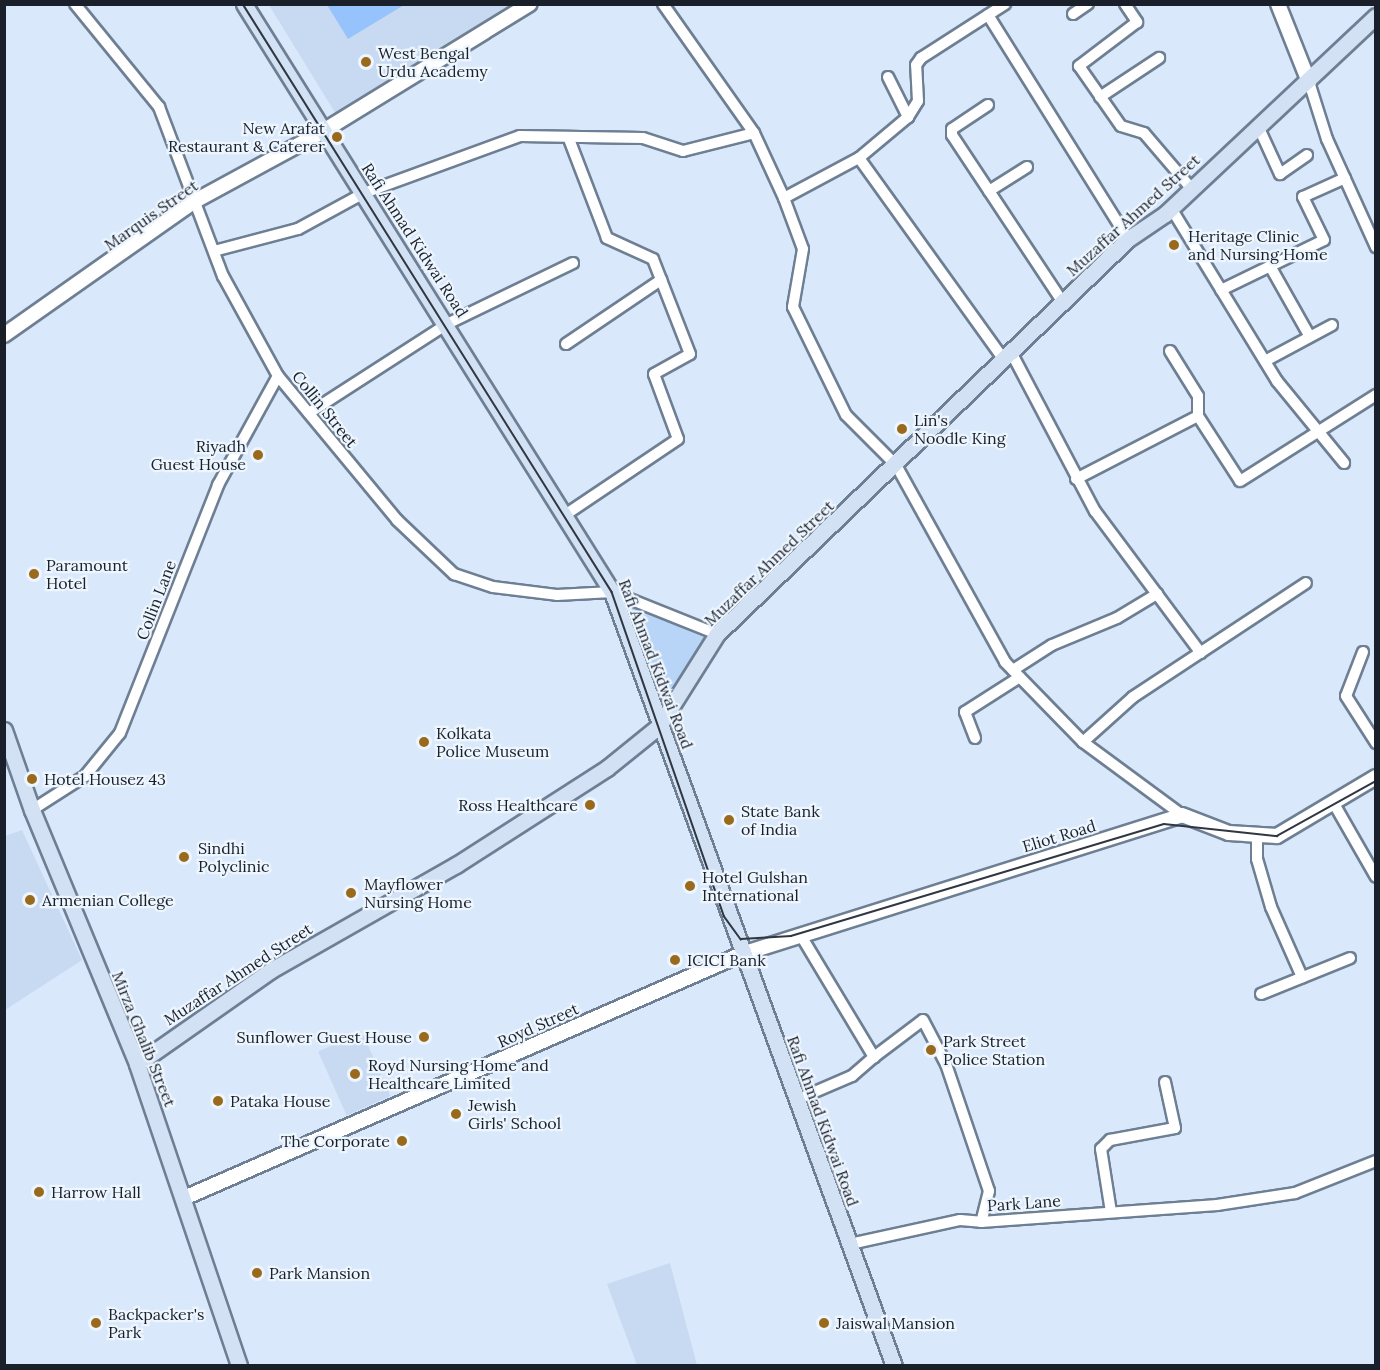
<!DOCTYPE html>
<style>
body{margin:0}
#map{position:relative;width:1380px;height:1370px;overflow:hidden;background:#d9e8fb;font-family:Lora,serif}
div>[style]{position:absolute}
.built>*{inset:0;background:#c8daf1;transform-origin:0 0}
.green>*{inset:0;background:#b8d4f6}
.water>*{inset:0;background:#96c3fb}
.roads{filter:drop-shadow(2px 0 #6e7f93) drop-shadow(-2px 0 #6e7f93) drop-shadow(0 2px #6e7f93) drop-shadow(0 -2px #6e7f93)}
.minor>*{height:10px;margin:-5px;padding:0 5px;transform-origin:5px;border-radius:5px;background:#fff}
.tertiary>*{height:14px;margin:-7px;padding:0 7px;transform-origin:7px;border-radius:7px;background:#fff}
.secondary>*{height:15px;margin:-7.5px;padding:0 7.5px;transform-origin:7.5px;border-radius:7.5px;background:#d2e1f4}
.tram>*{height:1.5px;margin:-0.75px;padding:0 0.75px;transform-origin:0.75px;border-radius:0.75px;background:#303742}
.dots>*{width:16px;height:16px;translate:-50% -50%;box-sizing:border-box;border:3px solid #edf5fe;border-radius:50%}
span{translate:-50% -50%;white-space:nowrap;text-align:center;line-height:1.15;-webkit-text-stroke:4.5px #edf5fe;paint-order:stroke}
.poi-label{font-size:16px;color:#1a2029}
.left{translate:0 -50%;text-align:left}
.right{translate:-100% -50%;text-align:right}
.street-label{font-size:16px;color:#1a2029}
.frame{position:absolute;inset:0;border:6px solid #1a2029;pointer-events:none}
</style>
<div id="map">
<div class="built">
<i style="clip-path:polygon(269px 5px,517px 5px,339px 119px)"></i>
<i style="clip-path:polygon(22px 830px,82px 960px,5px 1010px,5px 836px)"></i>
<i style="left:362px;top:1032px;width:70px;height:48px;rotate:66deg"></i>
<i style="clip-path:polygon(670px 1263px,697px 1365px,637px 1365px,607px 1284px)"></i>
</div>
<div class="green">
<i style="clip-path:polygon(623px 602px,705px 638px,660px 714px)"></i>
</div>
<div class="water">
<i style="clip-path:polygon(327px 5px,404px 5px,348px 39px)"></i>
</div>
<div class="roads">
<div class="minor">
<i style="left:75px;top:4px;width:133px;rotate:50.8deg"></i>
<i style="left:159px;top:107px;width:181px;rotate:69.3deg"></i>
<i style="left:223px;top:276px;width:114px;rotate:61.2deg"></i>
<i style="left:278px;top:376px;width:187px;rotate:50.4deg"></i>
<i style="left:397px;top:520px;width:79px;rotate:43.5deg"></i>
<i style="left:454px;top:574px;width:41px;rotate:18.4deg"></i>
<i style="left:493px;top:587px;width:64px;rotate:7.1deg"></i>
<i style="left:557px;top:595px;width:55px;rotate:-3.1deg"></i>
<i style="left:612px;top:592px;width:113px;rotate:21.8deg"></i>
<i style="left:663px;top:4px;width:158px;rotate:54.8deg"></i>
<i style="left:754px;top:133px;width:72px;rotate:65.2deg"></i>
<i style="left:784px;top:198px;width:54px;rotate:69.6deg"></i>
<i style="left:803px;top:249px;width:59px;rotate:99.8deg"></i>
<i style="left:793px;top:307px;width:120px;rotate:63.9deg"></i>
<i style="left:846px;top:415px;width:71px;rotate:45deg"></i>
<i style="left:896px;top:465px;width:225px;rotate:61deg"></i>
<i style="left:1005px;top:662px;width:112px;rotate:45.7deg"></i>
<i style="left:1083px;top:742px;width:123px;rotate:36.4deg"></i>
<i style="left:1125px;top:4px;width:22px;rotate:56deg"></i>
<i style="left:1137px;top:22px;width:73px;rotate:142.8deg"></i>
<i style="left:1079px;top:66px;width:73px;rotate:55deg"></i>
<i style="left:1121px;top:126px;width:24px;rotate:17deg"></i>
<i style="left:1144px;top:133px;width:72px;rotate:49.5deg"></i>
<i style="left:1073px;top:14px;width:18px;rotate:-34deg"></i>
<i style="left:988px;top:15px;width:264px;rotate:58deg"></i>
<i style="left:888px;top:77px;width:45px;rotate:63.4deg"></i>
<i style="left:1309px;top:82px;width:60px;rotate:72.5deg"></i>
<i style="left:1327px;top:139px;width:119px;rotate:65.6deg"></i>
<i style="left:1100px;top:97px;width:71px;rotate:-33.5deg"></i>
<i style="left:988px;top:105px;width:43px;rotate:146.3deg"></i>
<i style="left:952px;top:129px;width:6px;rotate:90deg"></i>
<i style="left:952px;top:135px;width:201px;rotate:56.5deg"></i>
<i style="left:1258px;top:126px;width:53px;rotate:65.4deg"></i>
<i style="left:1280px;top:174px;width:33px;rotate:-35deg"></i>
<i style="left:859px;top:158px;width:249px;rotate:54.3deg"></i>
<i style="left:989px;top:191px;width:45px;rotate:-32.3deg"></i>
<i style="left:784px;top:198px;width:85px;rotate:-28.1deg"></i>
<i style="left:859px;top:158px;width:64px;rotate:-39.9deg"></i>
<i style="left:908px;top:117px;width:19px;rotate:-58deg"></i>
<i style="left:918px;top:101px;width:36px;rotate:-93deg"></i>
<i style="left:916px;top:65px;width:9px;rotate:-54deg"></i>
<i style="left:921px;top:58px;width:100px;rotate:-32.7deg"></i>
<i style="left:1171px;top:208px;width:203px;rotate:58.5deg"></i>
<i style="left:1277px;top:381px;width:106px;rotate:50.7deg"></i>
<i style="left:214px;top:251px;width:87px;rotate:-14.7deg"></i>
<i style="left:298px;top:229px;width:75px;rotate:-28.6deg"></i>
<i style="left:364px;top:193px;width:166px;rotate:-20.1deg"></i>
<i style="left:520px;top:136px;width:123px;rotate:0.9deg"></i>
<i style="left:643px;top:138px;width:42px;rotate:18deg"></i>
<i style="left:683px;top:151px;width:73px;rotate:-14.2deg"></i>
<i style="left:1270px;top:266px;width:81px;rotate:60.6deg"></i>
<i style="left:1221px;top:290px;width:114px;rotate:-25.9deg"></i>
<i style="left:1324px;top:240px;width:48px;rotate:-116deg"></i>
<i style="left:1303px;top:197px;width:46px;rotate:-24.3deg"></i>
<i style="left:566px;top:344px;width:115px;rotate:-34deg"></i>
<i style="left:1170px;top:351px;width:53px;rotate:58.1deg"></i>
<i style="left:1198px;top:396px;width:20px;rotate:90deg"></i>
<i style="left:1011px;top:352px;width:180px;rotate:62.2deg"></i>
<i style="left:1095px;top:511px;width:177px;rotate:53.3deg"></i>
<i style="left:1265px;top:361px;width:76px;rotate:-28.2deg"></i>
<i style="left:309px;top:413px;width:164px;rotate:-32.8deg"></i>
<i style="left:447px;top:324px;width:140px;rotate:-25.8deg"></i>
<i style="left:1076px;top:479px;width:137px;rotate:-27.3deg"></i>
<i style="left:1198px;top:416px;width:77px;rotate:57.1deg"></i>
<i style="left:1240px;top:481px;width:161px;rotate:-32.3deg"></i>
<i style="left:565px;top:515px;width:136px;rotate:-33.9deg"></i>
<i style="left:678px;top:439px;width:69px;rotate:-110.3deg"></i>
<i style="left:654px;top:374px;width:41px;rotate:-29.1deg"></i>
<i style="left:690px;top:354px;width:102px;rotate:-111.3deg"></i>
<i style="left:653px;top:259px;width:51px;rotate:-155.5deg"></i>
<i style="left:607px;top:238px;width:106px;rotate:-111deg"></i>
<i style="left:1363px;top:652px;width:47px;rotate:111.1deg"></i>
<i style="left:1346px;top:696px;width:56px;rotate:57.4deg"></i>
<i style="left:1013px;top:670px;width:46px;rotate:-32.7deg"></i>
<i style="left:1052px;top:645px;width:70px;rotate:-22.6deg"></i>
<i style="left:1117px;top:618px;width:47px;rotate:-31deg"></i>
<i style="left:975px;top:738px;width:28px;rotate:-111deg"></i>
<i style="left:965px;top:712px;width:65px;rotate:-32.5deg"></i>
<i style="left:1083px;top:742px;width:67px;rotate:-42deg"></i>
<i style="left:1133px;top:697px;width:207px;rotate:-33.4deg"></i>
<i style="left:1333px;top:802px;width:86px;rotate:60.2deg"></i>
<i style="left:32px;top:810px;width:63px;rotate:-32.7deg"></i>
<i style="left:85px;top:776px;width:55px;rotate:-50.9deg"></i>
<i style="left:120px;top:733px;width:267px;rotate:-68.4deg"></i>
<i style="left:218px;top:485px;width:124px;rotate:-61.2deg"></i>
<i style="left:1257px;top:835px;width:24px;rotate:90deg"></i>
<i style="left:1257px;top:859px;width:50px;rotate:73.7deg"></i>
<i style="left:1271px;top:907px;width:77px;rotate:66.1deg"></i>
<i style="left:800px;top:934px;width:144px;rotate:59deg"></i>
<i style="left:874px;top:1057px;width:61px;rotate:-37.1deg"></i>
<i style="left:923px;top:1020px;width:50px;rotate:62.4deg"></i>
<i style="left:946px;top:1064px;width:134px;rotate:71.3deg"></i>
<i style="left:989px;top:1191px;width:32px;rotate:104deg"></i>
<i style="left:981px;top:1222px;width:237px;rotate:-4.1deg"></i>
<i style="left:1217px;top:1205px;width:79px;rotate:-8.7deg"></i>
<i style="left:1295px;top:1193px;width:87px;rotate:-21.6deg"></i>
<i style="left:1261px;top:994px;width:96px;rotate:-22deg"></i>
<i style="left:796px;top:1100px;width:61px;rotate:-23.2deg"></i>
<i style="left:852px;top:1076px;width:29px;rotate:-41deg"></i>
<i style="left:1111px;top:1212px;width:64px;rotate:-99deg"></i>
<i style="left:1101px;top:1149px;width:13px;rotate:-45deg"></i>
<i style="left:1110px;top:1140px;width:66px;rotate:-10.5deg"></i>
<i style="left:1175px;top:1128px;width:47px;rotate:-102.3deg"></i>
<i style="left:850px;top:1244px;width:113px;rotate:-12.3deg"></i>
<i style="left:960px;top:1220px;width:21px;rotate:5deg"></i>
</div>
<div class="tertiary">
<i style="left:1278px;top:4px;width:84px;rotate:68.3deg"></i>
<i style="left:4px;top:335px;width:233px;rotate:-35.1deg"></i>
<i style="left:195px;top:201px;width:142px;rotate:-28.5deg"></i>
<i style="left:320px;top:133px;width:246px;rotate:-31.6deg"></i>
<i style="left:184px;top:1198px;width:609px;rotate:-23.62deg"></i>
<i style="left:742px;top:954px;width:461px;rotate:-17.5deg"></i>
<i style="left:1182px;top:815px;width:50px;rotate:21deg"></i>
<i style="left:1229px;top:833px;width:48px;rotate:3.6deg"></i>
<i style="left:1277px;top:836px;width:115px;rotate:-30.8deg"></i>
</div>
<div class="secondary">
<i style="left:244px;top:4px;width:694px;rotate:57.96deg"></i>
<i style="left:612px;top:592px;width:824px;rotate:69.98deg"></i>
<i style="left:4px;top:730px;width:85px;rotate:70.7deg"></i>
<i style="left:32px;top:810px;width:275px;rotate:67.5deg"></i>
<i style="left:137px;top:1064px;width:319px;rotate:71.3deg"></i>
<i style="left:137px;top:1064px;width:164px;rotate:-35deg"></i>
<i style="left:271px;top:970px;width:213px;rotate:-29.6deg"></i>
<i style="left:456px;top:865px;width:179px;rotate:-32.7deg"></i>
<i style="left:607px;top:768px;width:67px;rotate:-38.9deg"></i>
<i style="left:659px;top:726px;width:109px;rotate:-57.8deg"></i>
<i style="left:717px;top:634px;width:570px;rotate:-43.86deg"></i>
<i style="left:1128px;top:239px;width:45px;rotate:-34deg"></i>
<i style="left:1165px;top:214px;width:289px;rotate:-43.2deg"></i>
</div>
</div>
<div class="tram">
<i style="left:243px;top:4px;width:694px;rotate:57.89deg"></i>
<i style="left:612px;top:592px;width:343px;rotate:70.9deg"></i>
<i style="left:724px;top:916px;width:29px;rotate:54deg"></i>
<i style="left:741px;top:939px;width:50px;rotate:-3.4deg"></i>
<i style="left:791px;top:936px;width:389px;rotate:-16.7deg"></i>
<i style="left:1164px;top:824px;width:114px;rotate:6.1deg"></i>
<i style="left:1277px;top:836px;width:113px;rotate:-29.1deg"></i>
</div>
<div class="dots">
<i style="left:366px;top:62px;background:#9a6a1c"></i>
<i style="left:337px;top:137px;background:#9a6a1c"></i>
<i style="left:1174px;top:245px;background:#9a6a1c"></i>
<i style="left:902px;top:429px;background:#9a6a1c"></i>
<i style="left:258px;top:455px;background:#9a6a1c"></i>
<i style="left:34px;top:574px;background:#9a6a1c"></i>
<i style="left:424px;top:742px;background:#9a6a1c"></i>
<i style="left:32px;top:779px;background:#9a6a1c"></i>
<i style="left:590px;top:805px;background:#9a6a1c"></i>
<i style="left:729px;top:820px;background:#9a6a1c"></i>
<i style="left:184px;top:857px;background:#9a6a1c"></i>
<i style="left:690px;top:886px;background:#9a6a1c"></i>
<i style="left:351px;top:893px;background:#9a6a1c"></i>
<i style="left:30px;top:900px;background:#9a6a1c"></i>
<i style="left:675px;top:960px;background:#9a6a1c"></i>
<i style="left:424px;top:1037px;background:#9a6a1c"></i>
<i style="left:931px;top:1050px;background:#9a6a1c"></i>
<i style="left:355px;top:1074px;background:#9a6a1c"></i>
<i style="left:218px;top:1101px;background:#9a6a1c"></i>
<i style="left:456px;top:1114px;background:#9a6a1c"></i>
<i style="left:402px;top:1141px;background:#9a6a1c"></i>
<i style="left:39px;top:1192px;background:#9a6a1c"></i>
<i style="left:257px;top:1273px;background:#9a6a1c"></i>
<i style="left:96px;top:1323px;background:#9a6a1c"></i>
<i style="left:824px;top:1323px;background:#9a6a1c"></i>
</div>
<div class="poi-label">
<span class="left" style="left:378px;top:62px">West Bengal<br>Urdu Academy</span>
<span class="right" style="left:325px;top:137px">New Arafat<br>Restaurant &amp; Caterer</span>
<span class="left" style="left:1188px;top:245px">Heritage Clinic<br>and Nursing Home</span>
<span class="left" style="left:914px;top:429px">Lin's<br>Noodle King</span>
<span class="right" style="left:246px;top:455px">Riyadh<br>Guest House</span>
<span class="left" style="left:46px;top:574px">Paramount<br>Hotel</span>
<span class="left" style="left:436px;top:742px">Kolkata<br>Police Museum</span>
<span class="left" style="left:44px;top:779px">Hotel Housez 43</span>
<span class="right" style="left:578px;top:805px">Ross Healthcare</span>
<span class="left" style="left:741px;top:820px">State Bank<br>of India</span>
<span class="left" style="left:198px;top:857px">Sindhi<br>Polyclinic</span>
<span class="left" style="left:702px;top:886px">Hotel Gulshan<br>International</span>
<span class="left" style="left:364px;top:893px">Mayflower<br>Nursing Home</span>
<span class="left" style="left:42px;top:900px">Armenian College</span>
<span class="left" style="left:687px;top:960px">ICICI Bank</span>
<span class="right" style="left:412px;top:1037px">Sunflower Guest House</span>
<span class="left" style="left:943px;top:1050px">Park Street<br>Police Station</span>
<span class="left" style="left:368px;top:1074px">Royd Nursing Home and<br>Healthcare Limited</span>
<span class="left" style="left:230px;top:1101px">Pataka House</span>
<span class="left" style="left:468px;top:1114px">Jewish<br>Girls' School</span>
<span class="right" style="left:390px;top:1141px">The Corporate</span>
<span class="left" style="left:51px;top:1192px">Harrow Hall</span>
<span class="left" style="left:269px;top:1273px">Park Mansion</span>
<span class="left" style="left:108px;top:1323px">Backpacker's<br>Park</span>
<span class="left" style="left:836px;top:1323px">Jaiswal Mansion</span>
</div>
<div class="street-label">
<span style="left:151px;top:215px;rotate:-35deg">Marquis Street</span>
<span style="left:1133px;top:215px;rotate:-42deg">Muzaffar Ahmed Street</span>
<span style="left:415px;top:240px;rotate:57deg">Rafi Ahmad Kidwai Road</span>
<span style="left:325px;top:409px;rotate:51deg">Collin Street</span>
<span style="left:769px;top:563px;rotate:-44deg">Muzaffar Ahmed Street</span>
<span style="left:156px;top:600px;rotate:-69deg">Collin Lane</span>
<span style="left:656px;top:664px;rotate:69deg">Rafi Ahmad Kidwai Road</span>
<span style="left:1059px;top:836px;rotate:-17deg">Eliot Road</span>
<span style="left:238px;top:974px;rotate:-33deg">Muzaffar Ahmed Street</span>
<span style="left:538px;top:1025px;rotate:-24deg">Royd Street</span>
<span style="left:144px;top:1039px;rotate:68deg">Mirza Ghalib Street</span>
<span style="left:823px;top:1121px;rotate:70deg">Rafi Ahmad Kidwai Road</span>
<span style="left:1024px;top:1203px;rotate:-4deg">Park Lane</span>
</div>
<div class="frame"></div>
</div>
